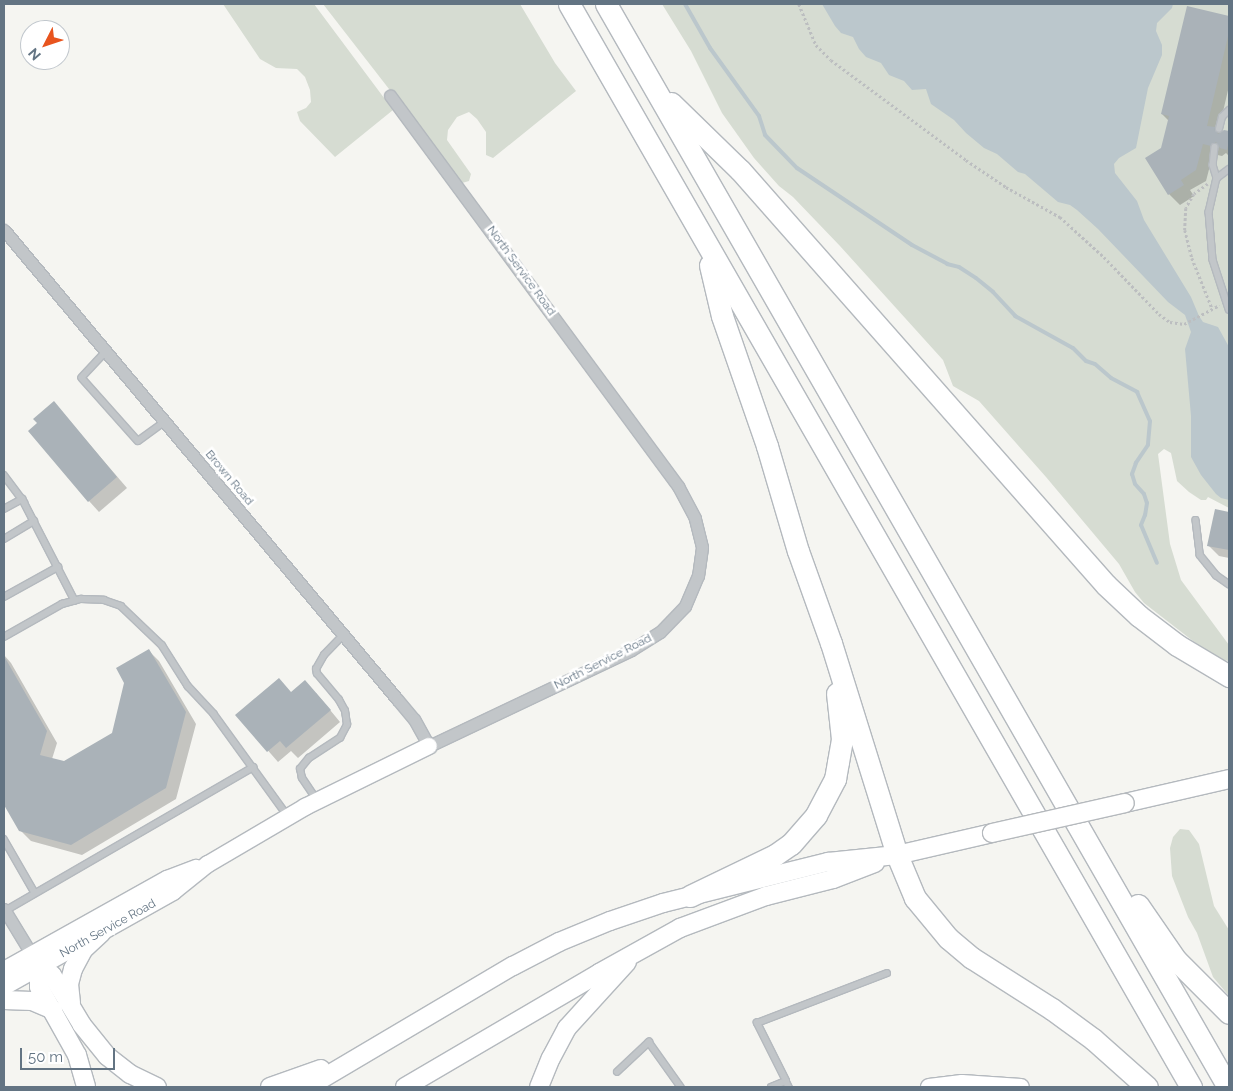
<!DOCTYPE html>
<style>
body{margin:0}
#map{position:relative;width:1233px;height:1091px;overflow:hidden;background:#f5f5f1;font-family:Raleway,sans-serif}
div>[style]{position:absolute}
.green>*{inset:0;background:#d6dcd2}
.water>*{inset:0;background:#bbc7cc}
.shadow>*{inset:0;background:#0003}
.stream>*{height:4px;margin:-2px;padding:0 2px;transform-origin:2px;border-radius:2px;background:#bbc7cc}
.building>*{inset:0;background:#aab2b8}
.path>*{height:2.5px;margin-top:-1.25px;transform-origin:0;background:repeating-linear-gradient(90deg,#bcbec0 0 2.5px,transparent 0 5px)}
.roads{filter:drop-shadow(1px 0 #b4b9be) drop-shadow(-1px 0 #b4b9be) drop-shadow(0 1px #b4b9be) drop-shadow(0 -1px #b4b9be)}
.lane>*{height:5.5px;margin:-2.75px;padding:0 2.75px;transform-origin:2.75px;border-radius:2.75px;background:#c2c6c9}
.street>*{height:11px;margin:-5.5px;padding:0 5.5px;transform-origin:5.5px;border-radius:5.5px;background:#c2c6c9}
.secondary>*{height:16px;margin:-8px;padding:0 8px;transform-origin:8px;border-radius:8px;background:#fff}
.primary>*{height:18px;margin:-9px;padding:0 9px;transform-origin:9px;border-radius:9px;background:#fff}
.highway>*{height:21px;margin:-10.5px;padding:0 10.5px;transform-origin:10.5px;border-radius:10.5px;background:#fff}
.bridges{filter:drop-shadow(1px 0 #b5b9bd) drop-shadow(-1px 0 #b5b9bd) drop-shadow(0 1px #b5b9bd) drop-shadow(0 -1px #b5b9bd)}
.primary-bridge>*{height:18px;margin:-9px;padding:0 9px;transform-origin:9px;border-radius:9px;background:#fff}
span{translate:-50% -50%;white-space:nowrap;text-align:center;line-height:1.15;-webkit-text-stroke:5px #fff;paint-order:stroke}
.street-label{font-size:12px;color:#637483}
.frame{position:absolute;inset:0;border:5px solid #637483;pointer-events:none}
.north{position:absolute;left:20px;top:20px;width:50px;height:50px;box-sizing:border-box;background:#fff;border:1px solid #c1c7cd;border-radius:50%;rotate:229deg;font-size:14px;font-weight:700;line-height:20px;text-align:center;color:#637483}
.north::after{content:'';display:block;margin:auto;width:18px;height:22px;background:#e8541e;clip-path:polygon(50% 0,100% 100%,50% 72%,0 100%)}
.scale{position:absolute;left:20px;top:1048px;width:95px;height:22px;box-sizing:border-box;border:2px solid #637483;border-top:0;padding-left:6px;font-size:15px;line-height:18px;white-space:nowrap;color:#637483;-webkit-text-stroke:4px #fff;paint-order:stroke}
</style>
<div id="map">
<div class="green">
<i style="clip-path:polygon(223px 4px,314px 4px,393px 110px,335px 157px,300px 121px,297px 112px,306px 108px,311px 102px,310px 90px,305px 77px,297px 69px,276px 68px,260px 59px)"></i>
<i style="clip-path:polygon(323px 4px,520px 4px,555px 63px,576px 91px,493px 158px,486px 155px,486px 132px,477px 119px,469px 112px,457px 117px,448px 130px,447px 140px,471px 174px,469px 181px,462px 183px)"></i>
<i style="clip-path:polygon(662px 4px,1229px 4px,1229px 508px,1208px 497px,1206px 500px,1201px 500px,1189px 492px,1177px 481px,1171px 453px,1164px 449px,1158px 454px,1170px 544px,1181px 580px,1229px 645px,1229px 661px,1221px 660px,1193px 641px,1144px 603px,1135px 592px,1119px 564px,1046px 477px,979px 401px,953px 386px,943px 360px,840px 246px,793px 197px,779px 186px,754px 158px,722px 113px,691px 51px)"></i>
<i style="clip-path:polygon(1180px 829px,1189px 830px,1199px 844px,1214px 906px,1229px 930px,1229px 996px,1213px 977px,1197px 933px,1188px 917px,1172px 876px,1170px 848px,1173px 837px)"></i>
</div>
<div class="water">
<i style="clip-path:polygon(822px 4px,1173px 4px,1172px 8px,1157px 23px,1156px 31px,1162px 45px,1162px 55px,1148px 88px,1136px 148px,1119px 158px,1114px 164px,1115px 173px,1137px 201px,1144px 220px,1191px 297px,1199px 316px,1203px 322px,1218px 327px,1229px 347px,1229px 500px,1221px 498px,1216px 494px,1201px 475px,1191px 457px,1191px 416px,1185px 349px,1191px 332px,1185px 315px,1168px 302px,1098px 229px,1077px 210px,1070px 205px,1058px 202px,1025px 174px,1018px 172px,997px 154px,984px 148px,966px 133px,954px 120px,931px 104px,926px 89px,912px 90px,904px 81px,889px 75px,881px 63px,866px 57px,859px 49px,853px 37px,841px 33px,835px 26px)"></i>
</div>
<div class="shadow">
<i style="clip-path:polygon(1188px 7px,1229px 17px,1229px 86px,1218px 133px,1229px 132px,1229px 156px,1226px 153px,1222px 156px,1213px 154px,1206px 181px,1190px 190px,1194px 196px,1180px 205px,1169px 194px,1163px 149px,1169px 121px,1162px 114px)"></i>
<i style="clip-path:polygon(54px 403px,127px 488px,99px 512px,89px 501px)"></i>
<i style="clip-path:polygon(1216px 510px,1229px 513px,1229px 558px,1219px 556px,1208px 545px)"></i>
<i style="clip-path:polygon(148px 650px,159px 661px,196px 724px,176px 799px,82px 855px,31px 841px,20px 830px,4px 802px,4px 655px,11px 663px,57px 743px,52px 759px,64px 762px,113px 734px)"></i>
<i style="clip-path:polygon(292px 693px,316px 693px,340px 722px,298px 758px,291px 751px,278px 762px,237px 715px)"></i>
</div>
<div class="stream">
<i style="left:685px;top:4px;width:51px;rotate:60.4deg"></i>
<i style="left:710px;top:48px;width:84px;rotate:54.2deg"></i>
<i style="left:759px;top:116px;width:20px;rotate:72deg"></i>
<i style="left:765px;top:135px;width:46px;rotate:45.9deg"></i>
<i style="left:797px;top:168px;width:138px;rotate:33.8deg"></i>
<i style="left:912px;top:245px;width:40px;rotate:28deg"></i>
<i style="left:947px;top:264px;width:12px;rotate:14deg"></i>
<i style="left:959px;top:267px;width:20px;rotate:33deg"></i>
<i style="left:976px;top:278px;width:22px;rotate:39deg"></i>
<i style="left:993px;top:292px;width:33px;rotate:47deg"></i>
<i style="left:1015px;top:316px;width:66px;rotate:28.9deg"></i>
<i style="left:1073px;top:348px;width:18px;rotate:45deg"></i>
<i style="left:1086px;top:361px;width:9px;rotate:18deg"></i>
<i style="left:1095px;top:364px;width:21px;rotate:41deg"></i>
<i style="left:1111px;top:378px;width:30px;rotate:28deg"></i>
<i style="left:1137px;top:392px;width:32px;rotate:66deg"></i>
<i style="left:1150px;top:421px;width:24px;rotate:95deg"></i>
<i style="left:1148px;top:445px;width:22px;rotate:124deg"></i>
<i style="left:1136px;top:463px;width:12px;rotate:110deg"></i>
<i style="left:1132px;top:474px;width:10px;rotate:73deg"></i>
<i style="left:1135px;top:484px;width:13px;rotate:48deg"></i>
<i style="left:1144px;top:494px;width:9px;rotate:72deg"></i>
<i style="left:1147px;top:503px;width:12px;rotate:99deg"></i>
<i style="left:1145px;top:515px;width:11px;rotate:112deg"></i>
<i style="left:1141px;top:525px;width:41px;rotate:67.2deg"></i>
</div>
<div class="building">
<i style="clip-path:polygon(1187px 6px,1229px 16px,1229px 32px,1207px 126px,1215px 127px,1218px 134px,1224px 130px,1229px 131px,1229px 141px,1227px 150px,1220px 148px,1216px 142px,1211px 146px,1203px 144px,1196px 170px,1181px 180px,1184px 185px,1168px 195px,1145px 158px,1161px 148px,1169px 116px,1161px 114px)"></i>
<i style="clip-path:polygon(54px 401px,117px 477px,88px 502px,28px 431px,37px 423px,33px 419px)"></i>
<i style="clip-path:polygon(1215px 509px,1229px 512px,1229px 550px,1207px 546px)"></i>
<i style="clip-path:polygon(149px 649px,186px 712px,166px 788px,71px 845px,19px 831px,4px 805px,4px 656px,47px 731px,40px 755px,64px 761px,112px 733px,124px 683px,116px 668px)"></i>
<i style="clip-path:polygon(279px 678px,291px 692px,305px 680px,331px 710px,286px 748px,280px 741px,267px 752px,235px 715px)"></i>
</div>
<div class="path">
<i style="left:799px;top:4px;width:44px;rotate:67.5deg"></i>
<i style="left:816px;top:45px;width:21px;rotate:45deg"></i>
<i style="left:831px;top:60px;width:168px;rotate:36.5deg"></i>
<i style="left:966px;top:160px;width:48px;rotate:34deg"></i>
<i style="left:1006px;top:187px;width:62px;rotate:29.1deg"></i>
<i style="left:1060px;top:217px;width:59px;rotate:42.3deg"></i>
<i style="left:1104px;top:257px;width:79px;rotate:46deg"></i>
<i style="left:1159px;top:314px;width:14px;rotate:36deg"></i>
<i style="left:1170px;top:322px;width:14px;rotate:8deg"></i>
<i style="left:1184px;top:324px;width:40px;rotate:-28deg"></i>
<i style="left:1208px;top:184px;width:17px;rotate:144deg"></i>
<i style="left:1194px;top:194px;width:16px;rotate:120deg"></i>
<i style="left:1186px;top:208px;width:22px;rotate:93deg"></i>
<i style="left:1185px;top:230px;width:29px;rotate:76deg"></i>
<i style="left:1192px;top:258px;width:54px;rotate:68.2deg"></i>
</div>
<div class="roads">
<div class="lane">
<i style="left:1219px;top:129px;width:12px;rotate:-76deg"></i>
<i style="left:1222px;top:117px;width:10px;rotate:-45deg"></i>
<i style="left:1215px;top:147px;width:18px;rotate:96deg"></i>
<i style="left:1213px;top:165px;width:14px;rotate:73deg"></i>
<i style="left:1217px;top:178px;width:35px;rotate:103deg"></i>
<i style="left:1209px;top:212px;width:48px;rotate:85.2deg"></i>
<i style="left:1213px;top:260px;width:52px;rotate:71.9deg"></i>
<i style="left:1217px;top:178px;width:15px;rotate:-37deg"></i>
<i style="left:106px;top:352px;width:35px;rotate:133deg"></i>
<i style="left:82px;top:378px;width:84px;rotate:48.4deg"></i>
<i style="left:138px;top:441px;width:32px;rotate:-36deg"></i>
<i style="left:4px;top:475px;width:34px;rotate:53deg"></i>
<i style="left:24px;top:502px;width:111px;rotate:62.7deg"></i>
<i style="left:4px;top:509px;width:21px;rotate:-29deg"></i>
<i style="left:1196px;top:520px;width:35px;rotate:83deg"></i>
<i style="left:1200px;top:555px;width:26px;rotate:51deg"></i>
<i style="left:1216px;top:575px;width:16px;rotate:35deg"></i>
<i style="left:4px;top:539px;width:35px;rotate:-31deg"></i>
<i style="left:4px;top:597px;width:62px;rotate:-29.1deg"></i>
<i style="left:4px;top:637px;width:67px;rotate:-29.6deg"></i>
<i style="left:62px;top:604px;width:20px;rotate:-15deg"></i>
<i style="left:81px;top:599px;width:23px;rotate:2deg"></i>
<i style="left:104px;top:600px;width:18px;rotate:19deg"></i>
<i style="left:121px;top:606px;width:57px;rotate:43.6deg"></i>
<i style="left:162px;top:645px;width:49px;rotate:57.6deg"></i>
<i style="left:188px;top:686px;width:38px;rotate:47deg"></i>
<i style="left:214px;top:714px;width:125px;rotate:54.1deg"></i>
<i style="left:316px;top:799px;width:25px;rotate:-124deg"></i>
<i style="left:302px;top:778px;width:9px;rotate:-103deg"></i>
<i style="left:300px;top:769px;width:14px;rotate:-51deg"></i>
<i style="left:309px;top:758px;width:37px;rotate:-33deg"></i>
<i style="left:340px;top:738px;width:15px;rotate:-62deg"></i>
<i style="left:347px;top:725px;width:14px;rotate:-98deg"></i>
<i style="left:345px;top:711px;width:13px;rotate:-119deg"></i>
<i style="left:339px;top:700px;width:34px;rotate:-130deg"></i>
<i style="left:317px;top:674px;width:5px;rotate:-101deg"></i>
<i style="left:316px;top:669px;width:16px;rotate:-60deg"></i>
<i style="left:324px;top:655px;width:28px;rotate:-46deg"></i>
<i style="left:4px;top:839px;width:62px;rotate:60.1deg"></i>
<i style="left:5px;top:911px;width:287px;rotate:-30.1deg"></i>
<i style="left:617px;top:1072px;width:44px;rotate:-43.2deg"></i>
<i style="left:649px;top:1042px;width:55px;rotate:54.6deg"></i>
<i style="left:786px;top:1081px;width:65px;rotate:-116.6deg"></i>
<i style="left:757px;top:1023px;width:139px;rotate:-21deg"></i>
<i style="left:771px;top:1087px;width:16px;rotate:-22deg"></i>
<i style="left:786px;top:1081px;width:7px;rotate:63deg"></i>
</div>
<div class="street">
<i style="left:4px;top:230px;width:612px;rotate:50.04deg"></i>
<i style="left:397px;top:699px;width:26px;rotate:50deg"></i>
<i style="left:414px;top:719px;width:31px;rotate:61deg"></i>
<i style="left:429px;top:746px;width:224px;rotate:-25.4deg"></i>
<i style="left:631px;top:650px;width:34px;rotate:-32deg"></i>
<i style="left:660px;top:632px;width:36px;rotate:-46deg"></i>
<i style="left:685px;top:606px;width:33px;rotate:-67deg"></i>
<i style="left:698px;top:576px;width:29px;rotate:-82deg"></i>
<i style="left:702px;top:547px;width:30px;rotate:-104deg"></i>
<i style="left:695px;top:518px;width:36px;rotate:-118deg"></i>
<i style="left:678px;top:486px;width:485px;rotate:-126.4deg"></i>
<i style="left:4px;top:909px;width:54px;rotate:58.7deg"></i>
</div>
<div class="secondary">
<i style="left:4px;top:970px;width:187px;rotate:-29.2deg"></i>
<i style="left:167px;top:879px;width:31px;rotate:-21deg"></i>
<i style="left:4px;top:987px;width:194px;rotate:-29.3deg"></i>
<i style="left:173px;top:892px;width:45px;rotate:-38.7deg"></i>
<i style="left:208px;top:864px;width:113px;rotate:-30.4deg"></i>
<i style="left:305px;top:807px;width:138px;rotate:-26.2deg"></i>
<i style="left:929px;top:1087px;width:33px;rotate:-7deg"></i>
<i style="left:962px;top:1083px;width:59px;rotate:3.9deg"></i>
</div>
<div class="primary">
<i style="left:1125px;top:803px;width:107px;rotate:-13deg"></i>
<i style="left:39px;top:967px;width:15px;rotate:32deg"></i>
<i style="left:52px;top:975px;width:58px;rotate:59deg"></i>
<i style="left:82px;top:1025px;width:40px;rotate:51deg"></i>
<i style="left:107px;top:1056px;width:29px;rotate:38deg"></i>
<i style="left:130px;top:1074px;width:30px;rotate:26deg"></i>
<i style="left:39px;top:967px;width:20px;rotate:90deg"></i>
<i style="left:39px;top:987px;width:78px;rotate:60.8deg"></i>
<i style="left:77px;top:1055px;width:33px;rotate:74deg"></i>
<i style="left:4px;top:1000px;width:28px;rotate:2deg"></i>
<i style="left:32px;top:1001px;width:23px;rotate:23deg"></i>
<i style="left:71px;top:1003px;width:19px;rotate:-96deg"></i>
<i style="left:69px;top:984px;width:16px;rotate:-75deg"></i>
<i style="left:73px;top:969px;width:21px;rotate:-62deg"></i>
<i style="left:83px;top:950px;width:25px;rotate:-43deg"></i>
<i style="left:270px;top:1087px;width:54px;rotate:-19.4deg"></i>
<i style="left:308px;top:1087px;width:238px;rotate:-30.6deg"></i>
<i style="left:513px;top:966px;width:52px;rotate:-27.6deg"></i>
<i style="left:559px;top:942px;width:55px;rotate:-22.4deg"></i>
<i style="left:610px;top:921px;width:56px;rotate:-18.8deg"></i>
<i style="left:663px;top:903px;width:170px;rotate:-14deg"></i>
<i style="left:828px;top:862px;width:69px;rotate:-5.8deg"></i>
<i style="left:897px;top:855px;width:98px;rotate:-13deg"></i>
<i style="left:405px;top:1087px;width:225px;rotate:-30.4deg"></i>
<i style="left:599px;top:973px;width:93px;rotate:-29.1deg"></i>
<i style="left:680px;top:928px;width:92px;rotate:-20.4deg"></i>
<i style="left:766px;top:896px;width:69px;rotate:-14.2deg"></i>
<i style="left:833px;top:879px;width:45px;rotate:-20.9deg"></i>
<i style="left:539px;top:1087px;width:31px;rotate:-68deg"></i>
<i style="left:551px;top:1058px;width:34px;rotate:-62deg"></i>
<i style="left:567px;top:1028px;width:89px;rotate:-47.7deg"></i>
</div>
<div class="highway">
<i style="left:569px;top:4px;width:1249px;rotate:60.13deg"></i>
<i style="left:606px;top:4px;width:1249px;rotate:60.13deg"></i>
<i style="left:671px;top:103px;width:96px;rotate:44.2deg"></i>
<i style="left:740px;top:170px;width:553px;rotate:48.59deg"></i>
<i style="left:1106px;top:585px;width:45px;rotate:43.2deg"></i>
<i style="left:1139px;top:616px;width:48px;rotate:37.3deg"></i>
<i style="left:1177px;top:645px;width:61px;rotate:30.8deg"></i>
<i style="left:710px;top:265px;width:52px;rotate:76.8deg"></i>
<i style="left:722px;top:316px;width:138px;rotate:70.9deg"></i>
<i style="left:767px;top:446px;width:109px;rotate:73.6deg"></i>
<i style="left:798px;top:551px;width:98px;rotate:70.3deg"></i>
<i style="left:831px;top:643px;width:222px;rotate:72.7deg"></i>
<i style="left:897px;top:855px;width:47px;rotate:67.3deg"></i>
<i style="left:915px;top:898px;width:52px;rotate:50.5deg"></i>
<i style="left:948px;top:938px;width:31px;rotate:40deg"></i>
<i style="left:972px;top:958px;width:95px;rotate:32.5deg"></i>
<i style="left:1052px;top:1009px;width:51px;rotate:36.2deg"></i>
<i style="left:1093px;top:1039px;width:72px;rotate:41.6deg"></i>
<i style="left:690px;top:896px;width:94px;rotate:-25.8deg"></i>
<i style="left:775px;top:855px;width:19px;rotate:-35deg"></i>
<i style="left:791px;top:844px;width:38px;rotate:-49deg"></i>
<i style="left:816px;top:815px;width:41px;rotate:-62.2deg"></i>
<i style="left:835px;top:779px;width:17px;rotate:-80deg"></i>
<i style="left:838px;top:762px;width:23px;rotate:-80deg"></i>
<i style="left:842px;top:739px;width:46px;rotate:-96.2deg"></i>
<i style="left:1138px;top:905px;width:67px;rotate:55.4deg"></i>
<i style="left:1176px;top:960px;width:75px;rotate:45deg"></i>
</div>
</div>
<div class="bridges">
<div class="primary-bridge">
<i style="left:992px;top:833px;width:136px;rotate:-12.7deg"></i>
</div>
</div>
<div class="street-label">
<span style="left:521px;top:271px;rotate:54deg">North Service Road</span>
<span style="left:229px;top:478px;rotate:50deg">Brown Road</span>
<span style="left:603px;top:662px;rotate:-27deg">North Service Road</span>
<span style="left:108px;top:929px;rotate:-29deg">North Service Road</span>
</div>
<div class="frame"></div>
<div class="north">N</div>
<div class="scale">50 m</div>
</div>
